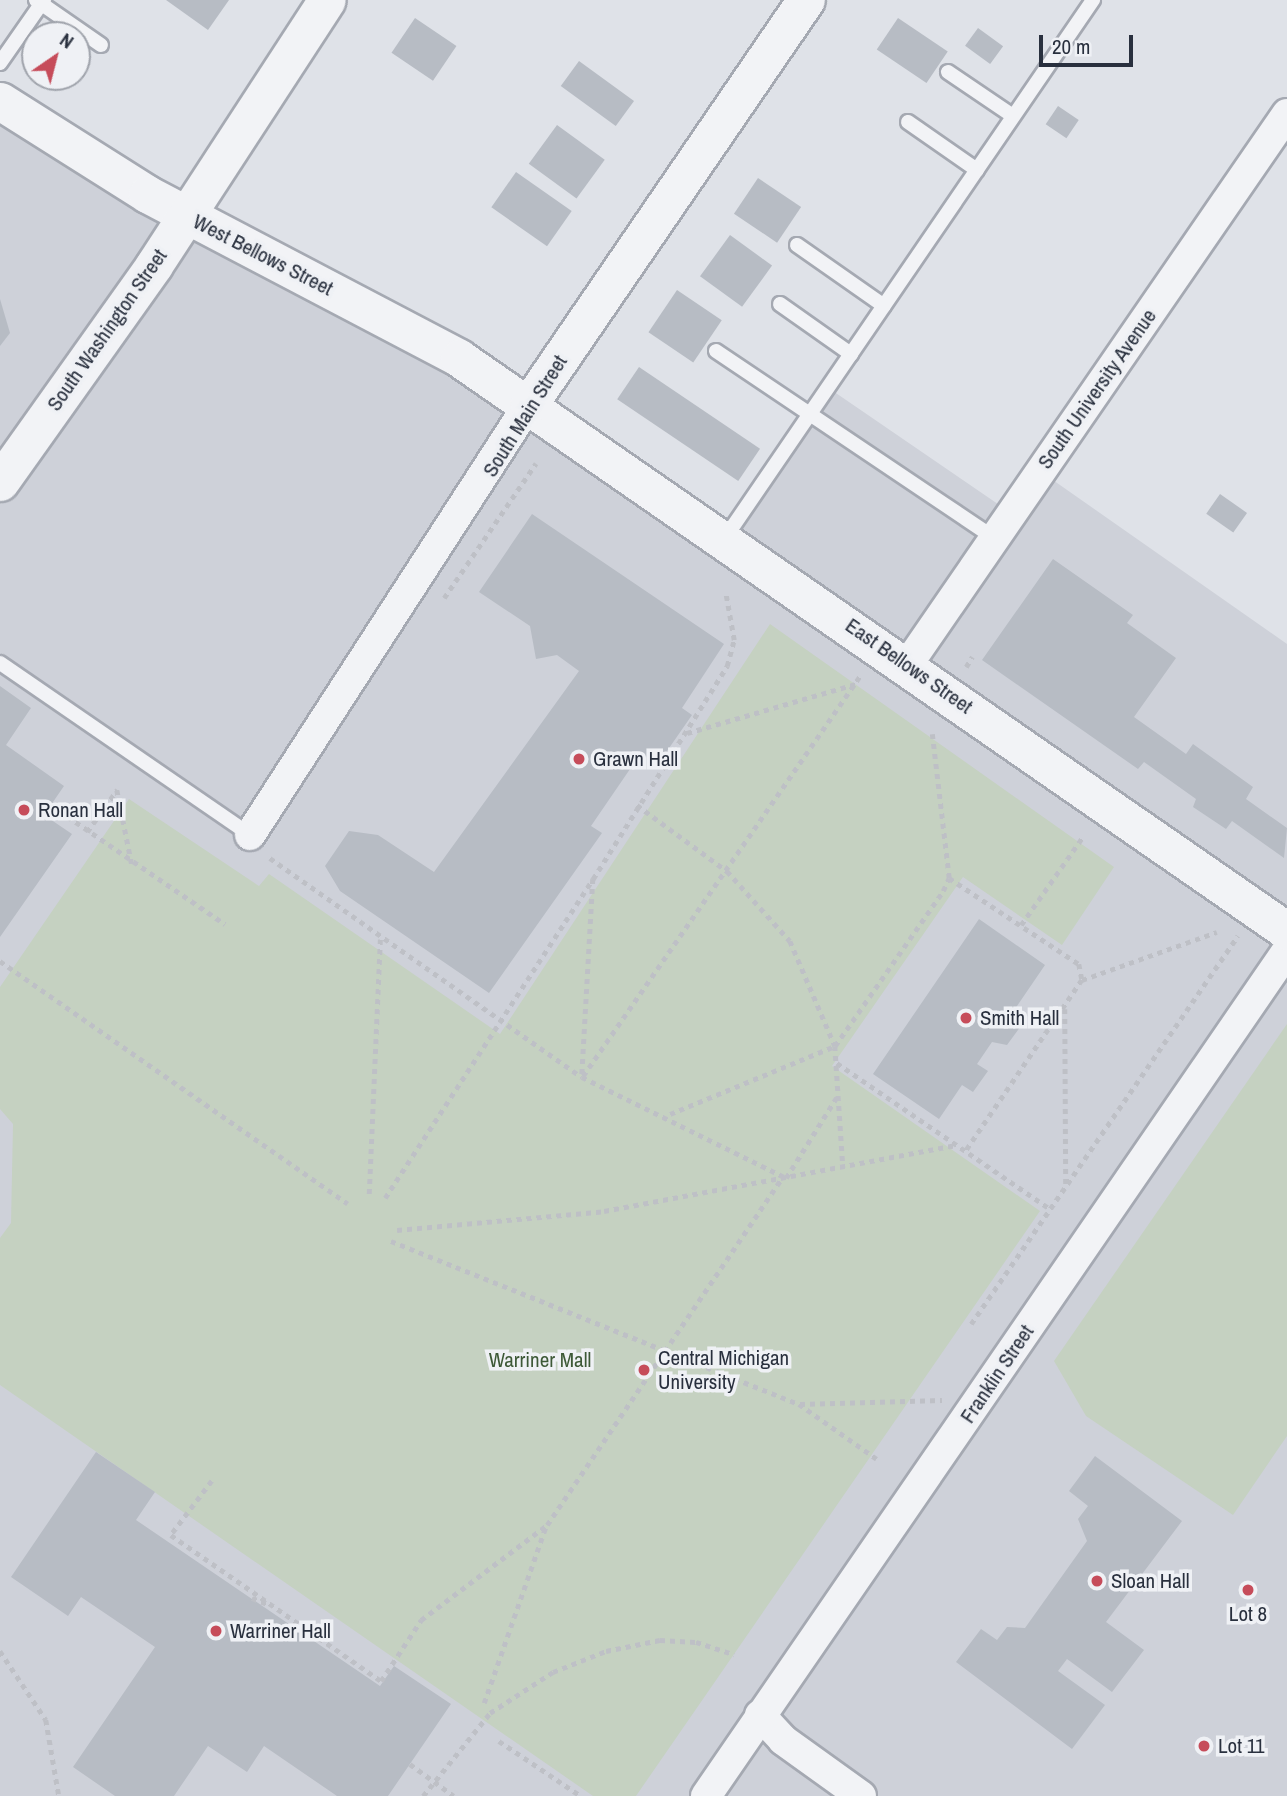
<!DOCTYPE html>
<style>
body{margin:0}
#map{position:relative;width:1287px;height:1796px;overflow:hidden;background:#dfe2e8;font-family:"Archivo Narrow",sans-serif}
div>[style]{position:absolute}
.built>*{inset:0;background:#ced1d9}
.green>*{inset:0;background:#c5d1c1}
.building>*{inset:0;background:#b7bcc4;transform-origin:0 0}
.path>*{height:4.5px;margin-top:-2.25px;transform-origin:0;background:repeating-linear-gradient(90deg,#bec0c6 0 5px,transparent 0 10px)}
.roads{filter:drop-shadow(2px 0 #a5a9b2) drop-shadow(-2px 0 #a5a9b2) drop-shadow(0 2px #a5a9b2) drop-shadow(0 -2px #a5a9b2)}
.service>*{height:14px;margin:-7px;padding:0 7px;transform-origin:7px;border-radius:7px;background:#f2f3f6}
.minor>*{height:30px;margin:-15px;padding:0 15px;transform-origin:15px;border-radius:15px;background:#f2f3f6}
.tertiary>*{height:37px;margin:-18.5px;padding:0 18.5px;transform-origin:18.5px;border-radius:18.5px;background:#f2f3f6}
.dots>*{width:19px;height:19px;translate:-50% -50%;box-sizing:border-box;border:4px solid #eff1f5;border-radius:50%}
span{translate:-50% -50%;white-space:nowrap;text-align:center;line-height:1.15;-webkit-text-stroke:7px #eff1f5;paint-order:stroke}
.street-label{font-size:21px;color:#29303e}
.poi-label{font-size:21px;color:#29303e}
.left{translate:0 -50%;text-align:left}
.park-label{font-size:21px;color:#3d5937}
.north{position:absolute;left:21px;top:21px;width:70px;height:70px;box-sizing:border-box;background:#eff1f5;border:2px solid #a0a4ac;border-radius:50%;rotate:35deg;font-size:19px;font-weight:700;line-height:28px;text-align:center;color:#29303e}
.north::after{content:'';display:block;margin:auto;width:24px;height:32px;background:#c64c5a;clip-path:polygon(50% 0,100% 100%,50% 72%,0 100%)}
.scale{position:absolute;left:1039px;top:35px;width:94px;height:32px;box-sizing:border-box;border:4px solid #29303e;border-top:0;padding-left:9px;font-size:21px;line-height:24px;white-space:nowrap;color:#29303e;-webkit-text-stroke:5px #eff1f5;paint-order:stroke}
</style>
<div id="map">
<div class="built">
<i style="clip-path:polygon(0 101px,314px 281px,1287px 943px,1287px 1796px,0 1796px)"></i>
<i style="clip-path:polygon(830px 389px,1011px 513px,1040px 471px,1287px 644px,1287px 931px,727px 539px)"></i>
</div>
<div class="green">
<i style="clip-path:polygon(770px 624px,1114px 867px,1062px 945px,963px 877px,832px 1066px,1040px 1211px,636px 1796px,593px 1796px,0 1385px,0 1238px,11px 1223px,13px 1124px,0 1109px,0 987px,129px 799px,259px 886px,269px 874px,500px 1034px)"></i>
<i style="clip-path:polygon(1287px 1024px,1287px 1436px,1233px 1515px,1086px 1416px,1054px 1361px)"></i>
</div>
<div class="building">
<i style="clip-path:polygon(166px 0,229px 0,208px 30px)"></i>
<i style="left:415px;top:18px;width:50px;height:42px;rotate:34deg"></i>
<i style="left:898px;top:18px;width:60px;height:38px;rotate:34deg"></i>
<i style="left:978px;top:28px;width:31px;height:22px;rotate:36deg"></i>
<i style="left:579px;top:61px;width:68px;height:31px;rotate:36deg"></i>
<i style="left:1058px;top:106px;width:25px;height:22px;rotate:34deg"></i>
<i style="left:557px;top:125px;width:59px;height:48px;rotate:36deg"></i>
<i style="left:516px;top:172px;width:68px;height:43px;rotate:35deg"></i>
<i style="left:758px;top:178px;width:52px;height:43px;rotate:34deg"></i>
<i style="left:730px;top:235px;width:52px;height:51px;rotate:36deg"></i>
<i style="left:677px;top:290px;width:54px;height:51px;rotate:34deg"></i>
<i style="clip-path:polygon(0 299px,10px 333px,0 346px)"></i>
<i style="left:639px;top:367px;width:146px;height:39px;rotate:34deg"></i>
<i style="left:1220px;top:494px;width:33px;height:24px;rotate:35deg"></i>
<i style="clip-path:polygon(532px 514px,724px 644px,682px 708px,692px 715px,658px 764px,641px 753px,591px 826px,602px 833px,489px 993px,340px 891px,325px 866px,349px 831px,378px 835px,434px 872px,579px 671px,557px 655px,536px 659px,530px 626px,479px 592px)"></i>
<i style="clip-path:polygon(1053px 559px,1133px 615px,1127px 623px,1176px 658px,1134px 717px,1186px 754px,1193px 744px,1253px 787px,1246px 799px,1287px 828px,1284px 858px,1232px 821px,1226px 829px,1193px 807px,1196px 799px,1144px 762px,1138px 769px,982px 660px)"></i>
<i style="clip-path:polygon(0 686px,31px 708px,6px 745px,64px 786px,44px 815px,72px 834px,0 937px)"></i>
<i style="clip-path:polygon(979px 919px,1045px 965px,1015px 1009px,1023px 1023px,1007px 1045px,992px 1042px,977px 1064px,988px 1071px,973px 1092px,962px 1085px,939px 1119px,873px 1074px)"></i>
<i style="clip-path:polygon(96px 1452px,155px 1492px,136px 1520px,380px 1686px,394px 1666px,451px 1704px,388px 1796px,337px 1796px,264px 1746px,247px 1772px,208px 1746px,174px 1796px,115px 1796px,73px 1767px,155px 1647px,81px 1597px,68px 1616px,11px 1577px)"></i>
<i style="clip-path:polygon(1095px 1456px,1182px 1521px,1106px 1622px,1144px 1650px,1112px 1692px,1067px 1659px,1058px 1671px,1105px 1705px,1072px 1749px,956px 1662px,981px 1629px,997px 1640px,1007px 1627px,1025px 1628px,1087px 1541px,1078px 1519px,1088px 1506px,1069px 1491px)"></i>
</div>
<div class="path">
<i style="left:444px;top:598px;width:163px;rotate:-55.7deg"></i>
<i style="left:966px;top:667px;width:12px;rotate:-59deg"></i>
<i style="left:687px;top:733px;width:176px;rotate:-16.2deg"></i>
<i style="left:51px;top:805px;width:211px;rotate:34.4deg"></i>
<i style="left:637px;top:805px;width:112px;rotate:36.3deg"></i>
<i style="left:727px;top:871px;width:94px;rotate:48deg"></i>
<i style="left:790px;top:941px;width:114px;rotate:66.8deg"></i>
<i style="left:835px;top:1046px;width:122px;rotate:86.2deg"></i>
<i style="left:87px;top:832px;width:52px;rotate:-54.5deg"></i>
<i style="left:117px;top:790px;width:76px;rotate:78.7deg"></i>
<i style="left:270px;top:858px;width:381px;rotate:35.1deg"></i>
<i style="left:582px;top:1077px;width:228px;rotate:26.3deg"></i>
<i style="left:786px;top:1178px;width:98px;rotate:-57.9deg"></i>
<i style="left:949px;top:878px;width:156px;rotate:33.5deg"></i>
<i style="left:1079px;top:964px;width:16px;rotate:79deg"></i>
<i style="left:1082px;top:980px;width:208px;rotate:124.2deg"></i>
<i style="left:593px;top:879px;width:252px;rotate:-57.8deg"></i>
<i style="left:727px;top:666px;width:27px;rotate:-75deg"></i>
<i style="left:734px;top:640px;width:46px;rotate:-100.1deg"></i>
<i style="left:1021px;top:925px;width:106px;rotate:-55deg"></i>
<i style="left:0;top:961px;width:424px;rotate:34.9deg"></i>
<i style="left:1082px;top:980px;width:143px;rotate:-19.6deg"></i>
<i style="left:1065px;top:1009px;width:177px;rotate:89.7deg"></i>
<i style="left:837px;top:1063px;width:258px;rotate:34.4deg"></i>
<i style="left:583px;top:1076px;width:488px;rotate:-55.3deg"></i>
<i style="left:670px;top:1114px;width:178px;rotate:-22.4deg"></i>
<i style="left:835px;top:1046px;width:189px;rotate:-55.1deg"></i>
<i style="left:943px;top:891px;width:14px;rotate:-65deg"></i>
<i style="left:949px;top:878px;width:145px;rotate:-96.7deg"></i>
<i style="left:369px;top:1194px;width:255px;rotate:-87.5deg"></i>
<i style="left:385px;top:1198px;width:381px;rotate:-56.9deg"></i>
<i style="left:593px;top:879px;width:198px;rotate:93.2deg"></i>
<i style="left:397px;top:1230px;width:208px;rotate:-5.2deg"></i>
<i style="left:604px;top:1211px;width:357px;rotate:-10.6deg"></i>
<i style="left:391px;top:1241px;width:439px;rotate:21.8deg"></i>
<i style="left:799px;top:1404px;width:95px;rotate:35.2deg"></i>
<i style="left:971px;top:1324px;width:471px;rotate:-55.5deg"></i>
<i style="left:800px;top:1404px;width:142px;rotate:-1.6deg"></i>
<i style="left:212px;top:1481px;width:68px;rotate:127.2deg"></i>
<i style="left:171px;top:1535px;width:256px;rotate:34.8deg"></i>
<i style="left:381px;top:1681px;width:73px;rotate:-56.7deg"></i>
<i style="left:421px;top:1620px;width:158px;rotate:-37deg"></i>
<i style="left:547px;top:1525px;width:418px;rotate:-55.9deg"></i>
<i style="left:252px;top:1598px;width:17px;rotate:21deg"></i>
<i style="left:0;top:1651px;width:83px;rotate:56.3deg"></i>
<i style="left:46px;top:1720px;width:77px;rotate:80.3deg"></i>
<i style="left:484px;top:1703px;width:188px;rotate:-70.7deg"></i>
<i style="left:499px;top:1741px;width:99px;rotate:33.9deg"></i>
<i style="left:410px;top:1764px;width:54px;rotate:36deg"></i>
<i style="left:423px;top:1796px;width:107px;rotate:-51.1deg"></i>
<i style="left:490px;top:1713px;width:75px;rotate:-33.1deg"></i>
<i style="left:553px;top:1672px;width:57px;rotate:-21.6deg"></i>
<i style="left:606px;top:1651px;width:55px;rotate:-11.5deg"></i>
<i style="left:660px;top:1640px;width:36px;rotate:3deg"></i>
<i style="left:696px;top:1642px;width:40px;rotate:18deg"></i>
</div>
<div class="roads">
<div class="service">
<i style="left:36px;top:0;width:79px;rotate:34.7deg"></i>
<i style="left:0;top:63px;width:77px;rotate:-55.1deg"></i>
<i style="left:948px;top:72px;width:78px;rotate:34.1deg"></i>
<i style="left:908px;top:122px;width:84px;rotate:34.8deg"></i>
<i style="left:797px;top:245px;width:106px;rotate:35deg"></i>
<i style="left:780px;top:304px;width:87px;rotate:35.2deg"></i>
<i style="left:716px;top:351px;width:335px;rotate:33.9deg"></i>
<i style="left:725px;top:538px;width:652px;rotate:-55.63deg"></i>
<i style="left:0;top:663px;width:303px;rotate:34.5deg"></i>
</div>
<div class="minor">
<i style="left:908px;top:664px;width:668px;rotate:-55.43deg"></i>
<i style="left:250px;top:835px;width:513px;rotate:-57.08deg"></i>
<i style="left:760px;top:1715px;width:34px;rotate:47deg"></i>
<i style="left:783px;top:1740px;width:96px;rotate:35.7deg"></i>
<i style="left:706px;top:1796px;width:1025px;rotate:-55.49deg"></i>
</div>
<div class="tertiary">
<i style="left:0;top:101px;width:174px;rotate:32.3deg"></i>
<i style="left:147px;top:194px;width:352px;rotate:27.7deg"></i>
<i style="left:459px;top:358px;width:1007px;rotate:34.68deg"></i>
<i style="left:529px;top:404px;width:490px;rotate:-55.6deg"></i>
<i style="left:0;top:482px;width:266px;rotate:-54.6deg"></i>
<i style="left:154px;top:265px;width:316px;rotate:-56.9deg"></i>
</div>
</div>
<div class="dots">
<i style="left:579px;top:759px;background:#c64c5a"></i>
<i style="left:24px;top:810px;background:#c64c5a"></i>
<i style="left:966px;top:1018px;background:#c64c5a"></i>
<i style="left:644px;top:1370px;background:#c64c5a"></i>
<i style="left:1097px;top:1581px;background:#c64c5a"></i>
<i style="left:1248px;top:1590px;background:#c64c5a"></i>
<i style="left:216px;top:1631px;background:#c64c5a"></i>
<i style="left:1204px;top:1746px;background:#c64c5a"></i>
</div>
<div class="street-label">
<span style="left:263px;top:255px;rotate:27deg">West Bellows Street</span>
<span style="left:107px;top:330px;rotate:-55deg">South Washington Street</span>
<span style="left:1097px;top:389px;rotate:-55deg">South University Avenue</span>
<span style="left:525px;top:416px;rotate:-58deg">South Main Street</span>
<span style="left:909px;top:666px;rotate:35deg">East Bellows Street</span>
<span style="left:997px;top:1374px;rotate:-56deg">Franklin Street</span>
</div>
<div class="poi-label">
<span class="left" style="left:593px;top:759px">Grawn Hall</span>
<span class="left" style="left:38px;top:810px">Ronan Hall</span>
<span class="left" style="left:980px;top:1018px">Smith Hall</span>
<span class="left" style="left:658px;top:1370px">Central Michigan<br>University</span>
<span class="left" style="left:1111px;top:1581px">Sloan Hall</span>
<span style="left:1248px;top:1614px">Lot 8</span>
<span class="left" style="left:230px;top:1631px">Warriner Hall</span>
<span class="left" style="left:1218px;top:1746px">Lot 11</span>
</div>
<div class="park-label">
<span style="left:540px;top:1360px">Warriner Mall</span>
</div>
<div class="north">N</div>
<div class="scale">20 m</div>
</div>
